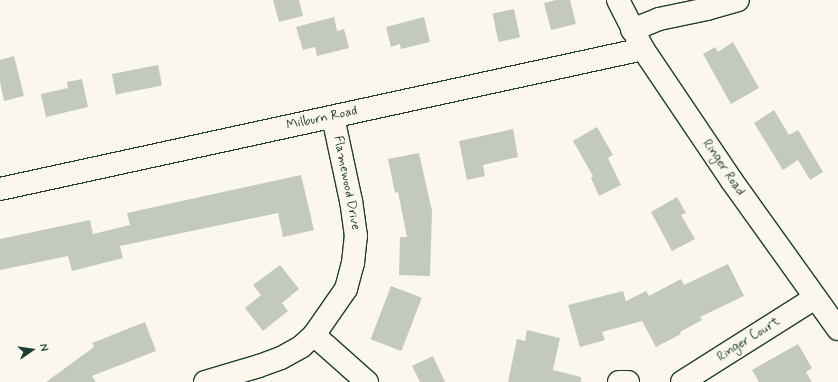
<!DOCTYPE html>
<style>
body{margin:0}
#map{position:relative;width:838px;height:382px;overflow:hidden;background:#fbf7ec;font-family:Mynerve,sans-serif}
div>[style]{position:absolute}
.building>*{inset:0;background:#c4c9be;transform-origin:0 0}
.roads{filter:drop-shadow(1px 0 #1f3d34) drop-shadow(-1px 0 #1f3d34) drop-shadow(0 1px #1f3d34) drop-shadow(0 -1px #1f3d34)}
.minor>*{height:22px;margin:-11px;padding:0 11px;transform-origin:11px;border-radius:11px;background:#fbf7ec}
span{translate:-50% -50%;white-space:nowrap;text-align:center;line-height:1.15;-webkit-text-stroke:3.5px #fbf7ec;paint-order:stroke}
.street-label{font-size:13px;color:#1f3d34}
.north{position:absolute;left:12px;top:330px;width:40px;height:40px;-webkit-text-stroke:3px #fbf7ec;paint-order:stroke;rotate:77deg;font-size:11px;font-weight:700;line-height:16px;text-align:center;color:#1f3d34}
.north::after{content:'';display:block;margin:auto;width:14px;height:18px;background:#1f3d34;clip-path:polygon(50% 0,100% 100%,50% 72%,0 100%)}
</style>
<div id="map">
<div class="building">
<i style="clip-path:polygon(273px 0,299px 0,303px 16px,279px 22px)"></i>
<i style="clip-path:polygon(556px 0,570px 0,576px 24px,551px 30px,544px 3px)"></i>
<i style="left:514px;top:9px;width:29px;height:22px;rotate:78deg"></i>
<i style="clip-path:polygon(334px 17px,337px 31px,344px 29px,349px 48px,317px 56px,315px 47px,303px 50px,296px 27px)"></i>
<i style="clip-path:polygon(424px 17px,430px 42px,401px 49px,400px 44px,391px 47px,386px 27px)"></i>
<i style="clip-path:polygon(733px 42px,759px 88px,731px 104px,703px 54px,715px 47px,718px 52px)"></i>
<i style="clip-path:polygon(14px 56px,24px 96px,4px 101px,0 82px,0 60px)"></i>
<i style="left:158px;top:65px;width:21px;height:47px;rotate:79deg"></i>
<i style="clip-path:polygon(82px 79px,88px 107px,46px 117px,41px 94px,68px 88px,67px 82px)"></i>
<i style="clip-path:polygon(774px 110px,789px 135px,798px 130px,823px 172px,810px 180px,798px 160px,783px 170px,754px 123px)"></i>
<i style="clip-path:polygon(597px 127px,613px 155px,608px 158px,621px 185px,599px 196px,591px 178px,593px 176px,573px 141px)"></i>
<i style="clip-path:polygon(513px 129px,518px 157px,483px 165px,485px 176px,467px 180px,459px 141px)"></i>
<i style="clip-path:polygon(419px 153px,432px 211px,430px 276px,399px 275px,400px 237px,407px 237px,398px 192px,395px 193px,388px 159px)"></i>
<i style="clip-path:polygon(301px 175px,314px 230px,283px 237px,278px 213px,120px 246px,123px 258px,72px 271px,68px 256px,0 270px,0 239px,90px 220px,93px 234px,130px 225px,127px 213px)"></i>
<i style="clip-path:polygon(677px 197px,686px 213px,681px 215px,695px 239px,672px 251px,651px 212px)"></i>
<i style="clip-path:polygon(728px 264px,744px 296px,700px 317px,702px 320px,680px 332px,681px 334px,656px 347px,642px 321px,602px 332px,605px 340px,580px 347px,568px 305px,623px 291px,626px 301px,646px 291px,649px 296px,681px 279px,684px 285px)"></i>
<i style="clip-path:polygon(280px 265px,299px 289px,282px 303px,288px 311px,263px 331px,245px 308px,261px 295px,253px 285px)"></i>
<i style="left:391px;top:286px;width:33px;height:57px;rotate:21deg"></i>
<i style="clip-path:polygon(145px 322px,156px 351px,92px 376px,96px 382px,46px 382px,94px 347px,92px 343px)"></i>
<i style="clip-path:polygon(527px 330px,560px 338px,553px 370px,581px 377px,581px 382px,508px 382px,517px 339px,525px 341px)"></i>
<i style="clip-path:polygon(798px 344px,812px 368px,806px 372px,812px 382px,759px 382px,752px 370px)"></i>
<i style="clip-path:polygon(433px 356px,445px 382px,420px 382px,412px 366px)"></i>
</div>
<div class="roads">
<div class="minor">
<i style="left:618px;top:0;width:55px;rotate:63deg"></i>
<i style="left:643px;top:49px;width:159px;rotate:56deg"></i>
<i style="left:732px;top:181px;width:182px;rotate:54.4deg"></i>
<i style="left:632px;top:30px;width:29px;rotate:-22deg"></i>
<i style="left:659px;top:19px;width:49px;rotate:-11.8deg"></i>
<i style="left:707px;top:9px;width:32px;rotate:-16deg"></i>
<i style="left:0;top:189px;width:658px;rotate:-12.28deg"></i>
<i style="left:314px;top:335px;width:71px;rotate:41.6deg"></i>
<i style="left:205px;top:382px;width:56px;rotate:-16.5deg"></i>
<i style="left:259px;top:366px;width:23px;rotate:-20deg"></i>
<i style="left:281px;top:358px;width:23px;rotate:-29deg"></i>
<i style="left:301px;top:347px;width:18px;rotate:-43deg"></i>
<i style="left:314px;top:335px;width:56px;rotate:-55.2deg"></i>
<i style="left:346px;top:289px;width:27px;rotate:-75deg"></i>
<i style="left:353px;top:263px;width:27px;rotate:-84deg"></i>
<i style="left:356px;top:236px;width:35px;rotate:-98deg"></i>
<i style="left:351px;top:201px;width:86px;rotate:-102.1deg"></i>
<i style="left:619px;top:382px;width:9px"></i>
<i style="left:682px;top:382px;width:157px;rotate:-32.3deg"></i>
</div>
</div>
<div class="street-label">
<span style="left:322px;top:119px;rotate:-12deg">Milburn Road</span>
<span style="left:723px;top:168px;rotate:56deg">Ringer Road</span>
<span style="left:346px;top:183px;rotate:79deg">Flamewood Drive</span>
<span style="left:749px;top:340px;rotate:-32deg">Ringer Court</span>
</div>
<div class="north">N</div>
</div>
